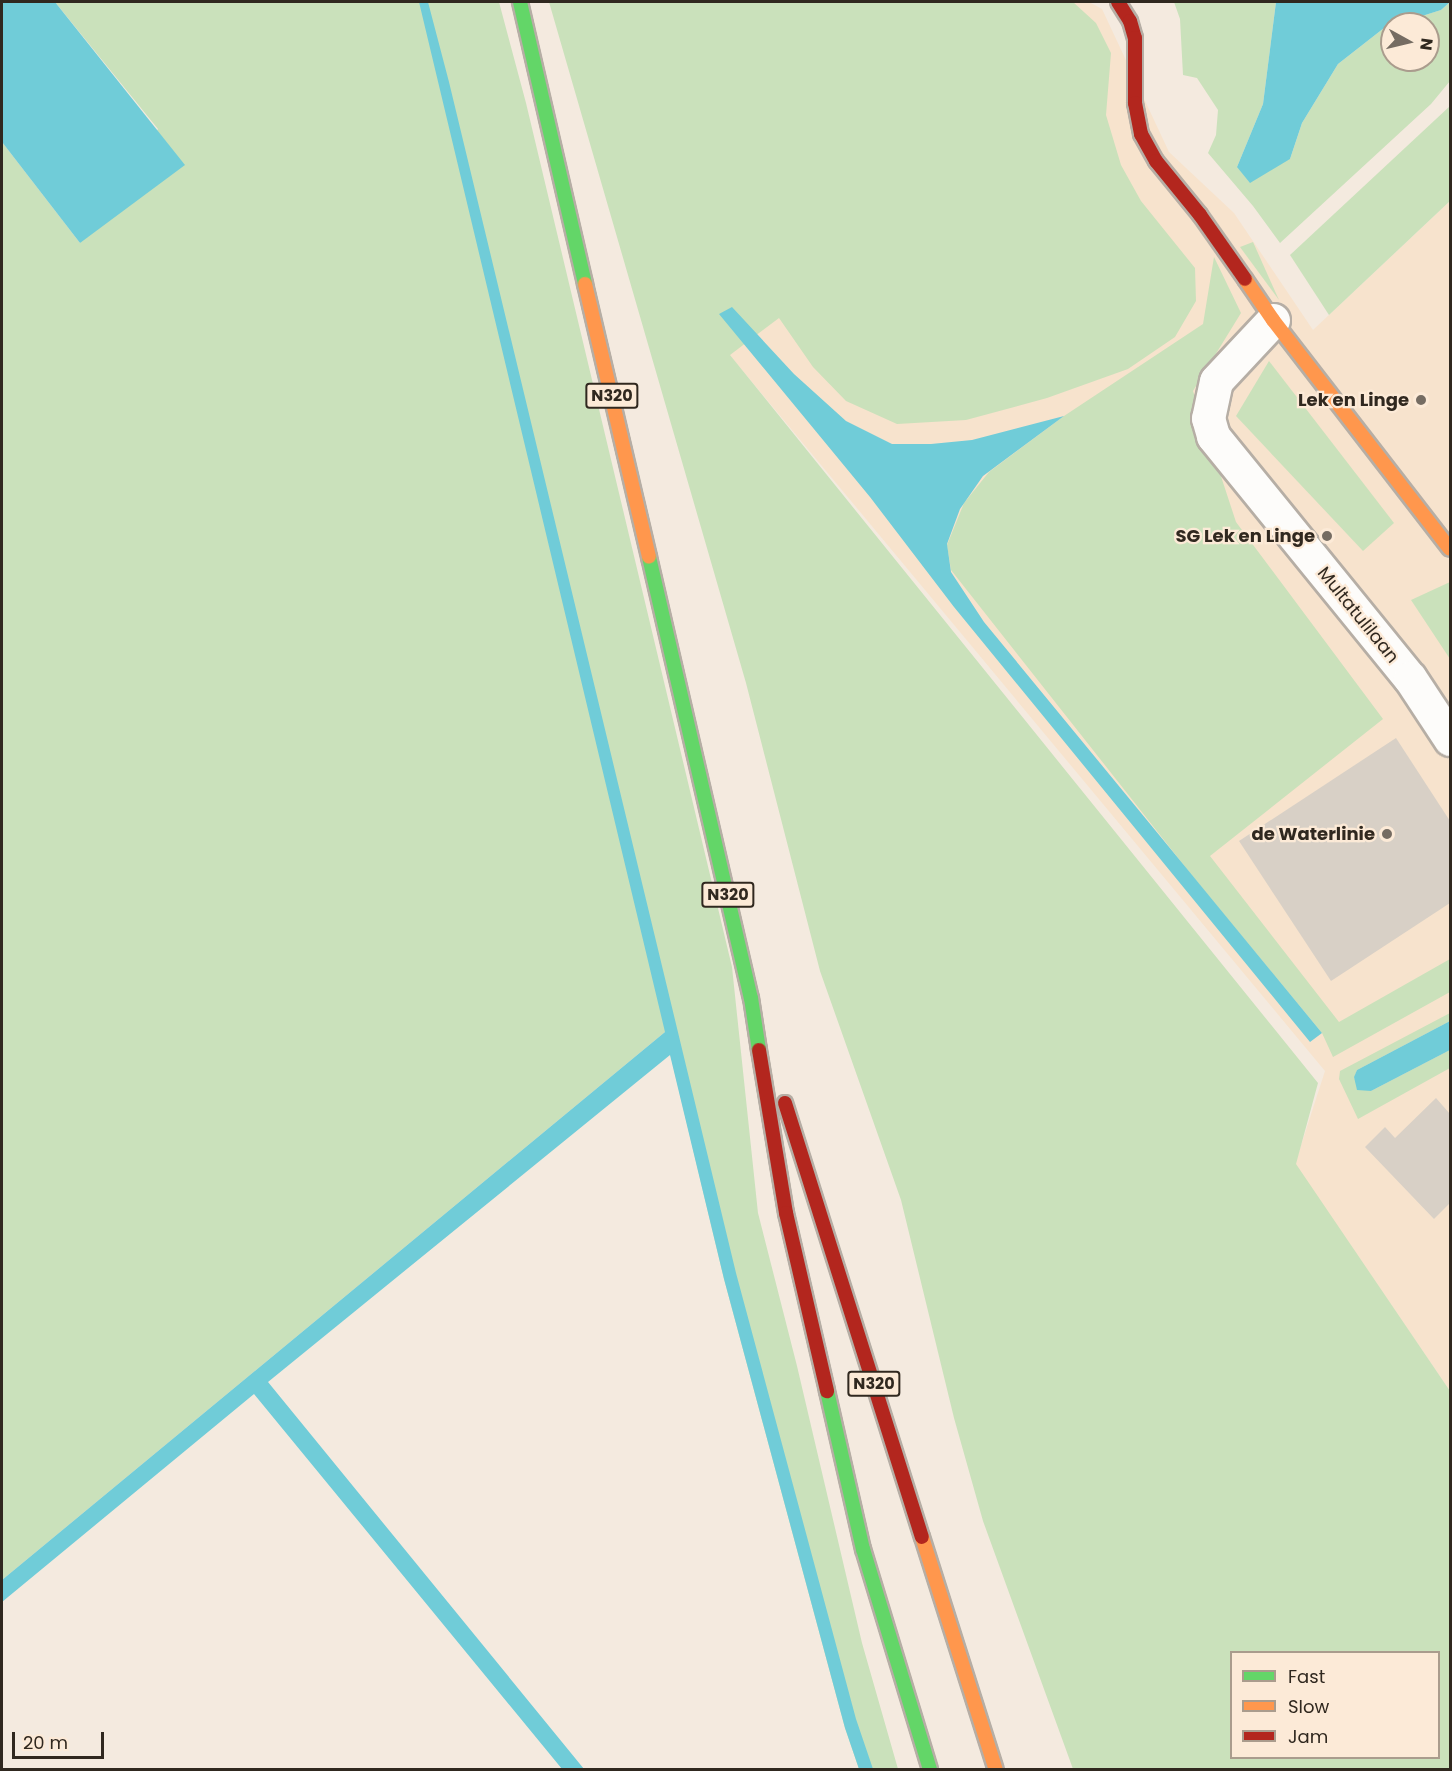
<!DOCTYPE html>
<style>
body{margin:0}
#map{position:relative;width:1452px;height:1771px;overflow:hidden;background:#f4eadf;font-family:Poppins,sans-serif}
div>[style]{position:absolute}
.built>*{inset:0;background:#f7e3cd}
.green>*{inset:0;background:#cae1bb}
.water>*{inset:0;background:#70ccd8}
.building>*{inset:0;background:#d8d0c6}
.roads{filter:drop-shadow(2px 0 #b6aea5) drop-shadow(-2px 0 #b6aea5) drop-shadow(0 2px #b6aea5) drop-shadow(0 -2px #b6aea5)}
.street>*{height:33px;margin:-16.5px;padding:0 16.5px;transform-origin:16.5px;border-radius:16.5px;background:#fdfcfa}
.fast>*{height:14px;margin:-7px;padding:0 7px;transform-origin:7px;border-radius:7px;background:#63d668}
.slow>*{height:14px;margin:-7px;padding:0 7px;transform-origin:7px;border-radius:7px;background:#ff974d}
.jam>*{height:14px;margin:-7px;padding:0 7px;transform-origin:7px;border-radius:7px;background:#b3261e}
.dots>*{width:16px;height:16px;translate:-50% -50%;box-sizing:border-box;border:3px solid #fcead7;border-radius:50%}
span{translate:-50% -50%;white-space:nowrap;text-align:center;line-height:1.15;-webkit-text-stroke:4.5px #fcead7;paint-order:stroke}
.shield-label span{padding:2px 4px;background:#fcead7;border:2px solid;border-radius:4px;-webkit-text-stroke-width:0}
.shield-label{font-size:16px;color:#30281f;font-weight:700}
.poi-label{font-size:18px;color:#30281f;font-weight:700}
.right{translate:-100% -50%;text-align:right}
.street-label{font-size:18px;color:#30281f}
.frame{position:absolute;inset:0;border:3px solid #30281f;pointer-events:none}
.legend{position:absolute;left:1230px;top:1651px;width:210px;height:108px;box-sizing:border-box;background:#fcead7;border:2px solid #aa9c8d;margin:0;padding:8px 10px;list-style:none;font-size:18px;color:#30281f}
.legend li{display:flex;align-items:center;gap:12px;height:30px}
.legend b{width:30px;border:2px solid #aa9c8d}
.north{position:absolute;left:1380px;top:12px;width:60px;height:60px;box-sizing:border-box;background:#fcead7;border:2px solid #aa9c8d;border-radius:50%;rotate:98deg;font-size:16px;font-weight:700;line-height:24px;text-align:center;color:#30281f}
.north::after{content:'';display:block;margin:auto;width:21px;height:27px;background:#756c62;clip-path:polygon(50% 0,100% 100%,50% 72%,0 100%)}
.scale{position:absolute;left:12px;top:1732px;width:92px;height:27px;box-sizing:border-box;border:3px solid #30281f;border-top:0;padding-left:8px;font-size:18px;line-height:21px;white-space:nowrap;color:#30281f;-webkit-text-stroke:4px #fcead7;paint-order:stroke}
</style>
<div id="map">
<div class="built">
<i style="clip-path:polygon(610px 2px,1089px 2px,1102px 9px,1169px 152px,1234px 213px,1313px 330px,1450px 201px,1450px 1391px,1295px 1164px,1325px 1071px,688px 305px)"></i>
</div>
<div class="green">
<i style="clip-path:polygon(55px 2px,499px 2px,526px 103px,732px 967px,758px 1213px,797px 1366px,862px 1643px,898px 1769px,859px 1769px,845px 1728px,724px 1279px,665px 1032px,2px 1580px,2px 142px,80px 243px,158px 129px)"></i>
<i style="clip-path:polygon(evenodd,549px 2px,1073px 2px,1096px 23px,1111px 53px,1106px 115px,1121px 165px,1141px 201px,1195px 268px,1196px 301px,1175px 337px,1128px 369px,1047px 398px,966px 420px,897px 424px,846px 401px,813px 367px,779px 318px,730px 355px,1318px 1083px,1296px 1164px,1450px 1391px,1450px 1769px,1073px 1769px,983px 1521px,954px 1418px,901px 1200px,820px 971px,746px 683px,549px 2px,1232px 1652px,1438px 1652px,1438px 1758px,1232px 1758px,1232px 1652px)"></i>
<i style="clip-path:polygon(1174px 2px,1276px 2px,1263px 104px,1237px 167px,1290px 159px,1302px 123px,1338px 64px,1384px 28px,1392px 25px,1392px 60px,1428px 60px,1428px 24px,1396px 24px,1441px 10px,1450px 2px,1450px 81px,1431px 104px,1280px 243px,1253px 206px,1208px 153px,1216px 135px,1218px 110px,1197px 78px,1183px 75px,1180px 19px)"></i>
<i style="clip-path:polygon(1450px 106px,1450px 201px,1329px 315px,1290px 255px)"></i>
<i style="clip-path:polygon(1253px 242px,1279px 300px,1240px 247px)"></i>
<i style="clip-path:polygon(1214px 257px,1241px 313px,1193px 391px,1236px 522px,1383px 719px,1210px 856px,1339px 1022px,1450px 959px,1450px 992px,1333px 1057px,1322px 1033px,1190px 873px,951px 570px,947px 545px,964px 503px,989px 472px,1064px 416px,1203px 324px)"></i>
<i style="clip-path:polygon(1269px 361px,1394px 523px,1363px 551px,1236px 416px)"></i>
<i style="clip-path:polygon(1450px 582px,1450px 659px,1411px 600px)"></i>
<i style="clip-path:polygon(1450px 1013px,1450px 1021px,1357px 1070px,1354px 1078px,1371px 1091px,1450px 1050px,1450px 1068px,1358px 1119px,1339px 1079px,1340px 1071px)"></i>
</div>
<div class="water">
<i style="clip-path:polygon(2px 2px,55px 2px,185px 165px,80px 243px,2px 142px)"></i>
<i style="clip-path:polygon(419px 2px,428px 2px,449px 82px,736px 1273px,856px 1719px,873px 1769px,859px 1769px,845px 1728px,724px 1279px,670px 1055px,268px 1382px,584px 1769px,562px 1769px,254px 1394px,2px 1602px,2px 1580px,665px 1032px)"></i>
<i style="clip-path:polygon(1276px 2px,1450px 2px,1441px 10px,1384px 28px,1338px 64px,1302px 123px,1290px 159px,1250px 183px,1237px 167px,1263px 104px)"></i>
<i style="clip-path:polygon(732px 307px,794px 374px,846px 421px,892px 444px,931px 444px,972px 440px,1064px 416px,983px 476px,960px 509px,947px 544px,951px 572px,984px 622px,1322px 1033px,1310px 1042px,954px 607px,870px 497px,719px 314px)"></i>
<i style="clip-path:polygon(1450px 1021px,1450px 1050px,1371px 1091px,1357px 1090px,1354px 1077px,1357px 1070px)"></i>
</div>
<div class="building">
<i style="clip-path:polygon(1396px 738px,1450px 821px,1450px 903px,1331px 981px,1239px 841px)"></i>
<i style="clip-path:polygon(1436px 1098px,1450px 1114px,1450px 1203px,1434px 1219px,1365px 1147px,1385px 1127px,1395px 1138px)"></i>
</div>
<div class="roads">
<div class="street">
<i style="left:1273px;top:320px;width:83px;rotate:133.1deg"></i>
<i style="left:1216px;top:381px;width:38px;rotate:102deg"></i>
<i style="left:1208px;top:418px;width:19px;rotate:74deg"></i>
<i style="left:1213px;top:436px;width:312px;rotate:50.9deg"></i>
<i style="left:1410px;top:678px;width:73px;rotate:56.7deg"></i>
</div>
<div class="fast">
<i style="left:520px;top:2px;width:289px;rotate:77deg"></i>
<i style="left:649px;top:557px;width:453px;rotate:77deg"></i>
<i style="left:751px;top:998px;width:53px;rotate:81.3deg"></i>
<i style="left:827px;top:1391px;width:162px;rotate:77.2deg"></i>
<i style="left:863px;top:1549px;width:231px;rotate:73.1deg"></i>
</div>
<div class="slow">
<i style="left:1245px;top:279px;width:50px;rotate:55.7deg"></i>
<i style="left:1273px;top:320px;width:289px;rotate:52.3deg"></i>
<i style="left:585px;top:284px;width:280px;rotate:76.8deg"></i>
<i style="left:922px;top:1537px;width:244px;rotate:72.4deg"></i>
</div>
<div class="jam">
<i style="left:1118px;top:2px;width:22px;rotate:58deg"></i>
<i style="left:1130px;top:21px;width:18px;rotate:74deg"></i>
<i style="left:1135px;top:38px;width:65px;rotate:90deg"></i>
<i style="left:1135px;top:103px;width:32px;rotate:79deg"></i>
<i style="left:1141px;top:134px;width:31px;rotate:61deg"></i>
<i style="left:1156px;top:161px;width:70px;rotate:50.8deg"></i>
<i style="left:1200px;top:215px;width:78px;rotate:54.9deg"></i>
<i style="left:759px;top:1050px;width:165px;rotate:80.6deg"></i>
<i style="left:786px;top:1213px;width:183px;rotate:77deg"></i>
<i style="left:785px;top:1103px;width:455px;rotate:72.5deg"></i>
</div>
</div>
<div class="dots">
<i style="left:1421px;top:400px;background:#756c62"></i>
<i style="left:1327px;top:536px;background:#756c62"></i>
<i style="left:1387px;top:834px;background:#756c62"></i>
</div>
<div class="shield-label">
<span style="left:612px;top:396px">N320</span>
<span style="left:728px;top:895px">N320</span>
<span style="left:874px;top:1384px">N320</span>
</div>
<div class="poi-label">
<span class="right" style="left:1409px;top:400px">Lek en Linge</span>
<span class="right" style="left:1315px;top:536px">SG Lek en Linge</span>
<span class="right" style="left:1375px;top:834px">de Waterlinie</span>
</div>
<div class="street-label">
<span style="left:1358px;top:615px;rotate:51deg">Multatulilaan</span>
</div>
<div class="frame"></div>
<ul class="legend">
<li><b style="height:8px;background:#63d668"></b>Fast</li>
<li><b style="height:8px;background:#ff974d"></b>Slow</li>
<li><b style="height:8px;background:#b3261e"></b>Jam</li>
</ul>
<div class="north">N</div>
<div class="scale">20 m</div>
</div>
